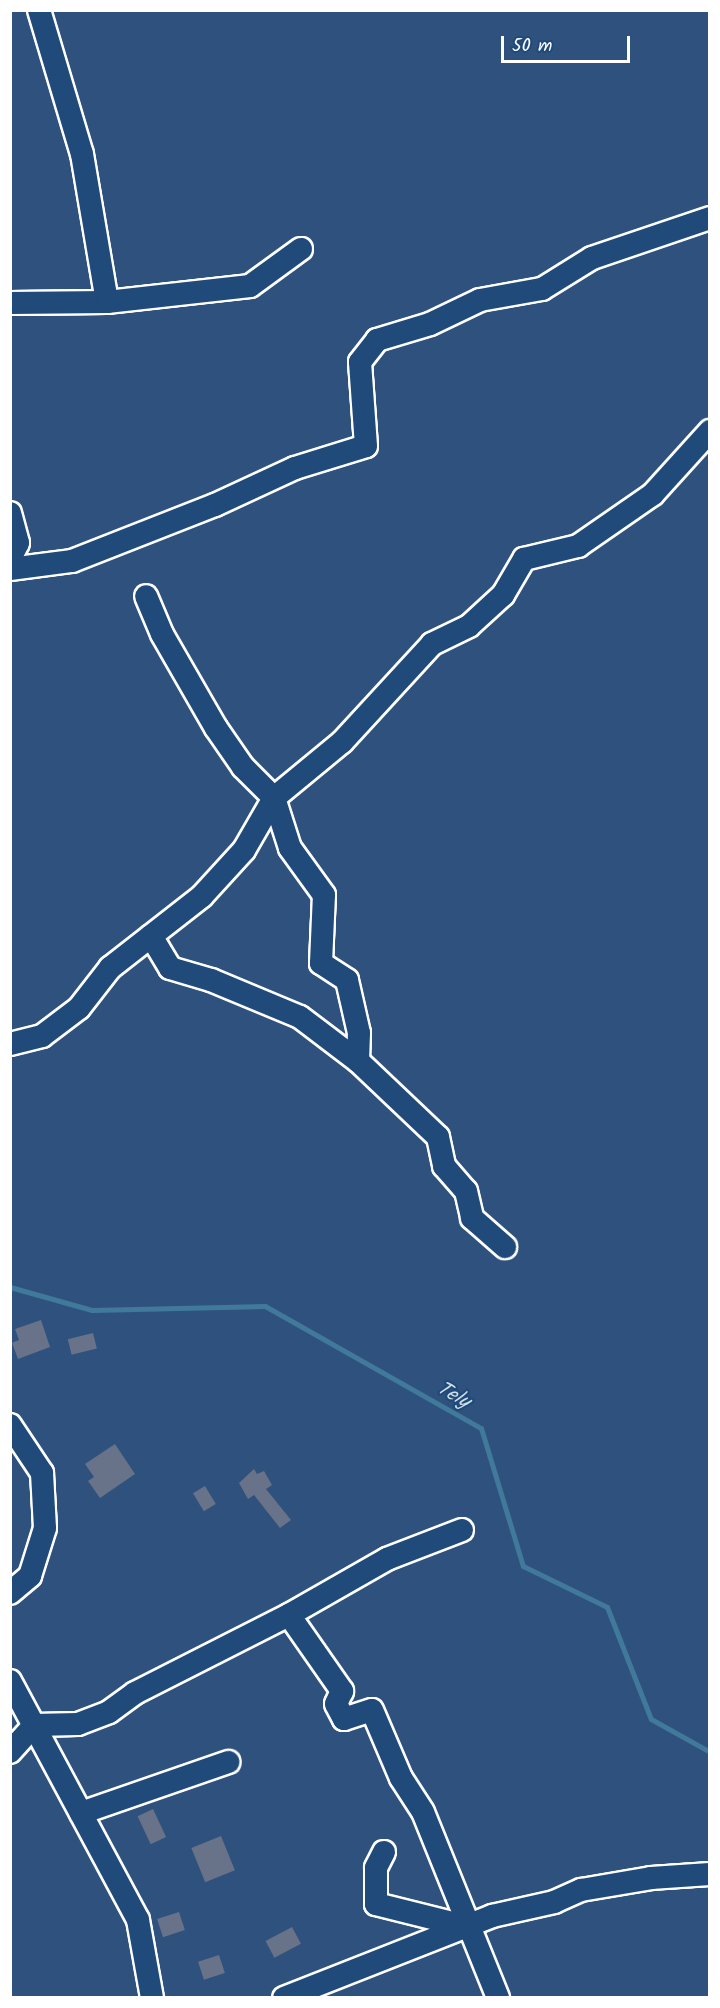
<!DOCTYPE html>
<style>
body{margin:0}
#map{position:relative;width:720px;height:2008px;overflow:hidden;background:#2e527d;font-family:Kalam,sans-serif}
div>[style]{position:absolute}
.stream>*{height:5px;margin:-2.5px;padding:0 2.5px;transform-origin:2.5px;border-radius:2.5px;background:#41799b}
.building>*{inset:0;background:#687288;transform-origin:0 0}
.roads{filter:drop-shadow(2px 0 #fff) drop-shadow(-2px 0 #fff) drop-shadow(0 2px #fff) drop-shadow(0 -2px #fff)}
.minor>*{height:22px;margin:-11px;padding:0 11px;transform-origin:11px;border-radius:11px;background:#1f4a7a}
span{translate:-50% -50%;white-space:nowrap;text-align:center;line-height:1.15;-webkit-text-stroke:4.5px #1f4a7a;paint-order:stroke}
.water-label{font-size:20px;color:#d0dee6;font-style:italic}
.frame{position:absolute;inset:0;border:12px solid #fff;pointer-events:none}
.scale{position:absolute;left:501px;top:36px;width:129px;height:27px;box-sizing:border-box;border:3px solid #fff;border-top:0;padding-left:8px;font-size:18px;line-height:21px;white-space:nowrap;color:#fff;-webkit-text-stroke:4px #1f4a7a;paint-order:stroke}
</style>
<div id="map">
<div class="stream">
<i style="left:10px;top:1287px;width:85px;rotate:15.7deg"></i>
<i style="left:92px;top:1310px;width:173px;rotate:-1.3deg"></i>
<i style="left:265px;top:1306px;width:248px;rotate:29.5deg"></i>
<i style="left:481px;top:1428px;width:144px;rotate:73.1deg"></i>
<i style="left:523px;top:1566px;width:93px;rotate:26deg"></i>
<i style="left:607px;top:1607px;width:120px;rotate:68.6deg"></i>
<i style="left:651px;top:1719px;width:68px;rotate:29.2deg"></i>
</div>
<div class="building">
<i style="clip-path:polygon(41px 1320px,50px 1347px,18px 1359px,12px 1343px,19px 1340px,15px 1329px)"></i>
<i style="left:93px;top:1333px;width:16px;height:26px;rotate:76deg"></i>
<i style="clip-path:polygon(115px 1444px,135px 1474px,100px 1498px,88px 1481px,94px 1477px,85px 1464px)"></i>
<i style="clip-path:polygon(254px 1469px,257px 1474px,264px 1471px,272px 1485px,266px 1489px,291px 1520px,280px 1528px,254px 1495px,248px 1499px,239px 1483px)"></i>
<i style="left:205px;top:1486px;width:21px;height:14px;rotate:59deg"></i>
<i style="left:153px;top:1809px;width:31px;height:17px;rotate:65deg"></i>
<i style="left:221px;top:1836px;width:37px;height:32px;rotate:68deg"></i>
<i style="left:179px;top:1912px;width:19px;height:23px;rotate:72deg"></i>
<i style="left:292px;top:1927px;width:19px;height:30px;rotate:62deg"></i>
<i style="left:219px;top:1955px;width:19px;height:22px;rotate:72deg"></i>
</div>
<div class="roads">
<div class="minor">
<i style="left:39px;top:10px;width:150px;rotate:73.4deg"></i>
<i style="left:82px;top:154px;width:150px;rotate:80.4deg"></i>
<i style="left:10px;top:303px;width:97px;rotate:-0.6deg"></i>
<i style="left:107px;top:302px;width:144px;rotate:-6.4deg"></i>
<i style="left:250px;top:286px;width:63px;rotate:-36deg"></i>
<i style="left:10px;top:513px;width:31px;rotate:75deg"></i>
<i style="left:18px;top:543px;width:18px;rotate:117deg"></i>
<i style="left:10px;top:569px;width:63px;rotate:-7.4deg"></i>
<i style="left:72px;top:561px;width:154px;rotate:-21.4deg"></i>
<i style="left:215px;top:505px;width:88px;rotate:-24.8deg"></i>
<i style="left:295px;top:468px;width:74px;rotate:-17.2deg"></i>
<i style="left:366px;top:446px;width:84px;rotate:-94.1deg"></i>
<i style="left:360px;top:362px;width:28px;rotate:-52deg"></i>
<i style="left:377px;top:340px;width:55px;rotate:-16.8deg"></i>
<i style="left:430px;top:324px;width:55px;rotate:-25.6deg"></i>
<i style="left:480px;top:300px;width:63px;rotate:-10.1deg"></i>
<i style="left:542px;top:289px;width:59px;rotate:-31.8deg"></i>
<i style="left:592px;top:258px;width:125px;rotate:-18.7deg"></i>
<i style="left:151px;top:936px;width:37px;rotate:59deg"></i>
<i style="left:170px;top:968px;width:43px;rotate:16.3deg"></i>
<i style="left:211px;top:980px;width:96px;rotate:22.6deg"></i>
<i style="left:300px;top:1017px;width:73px;rotate:37.2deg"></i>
<i style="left:358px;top:1061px;width:110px;rotate:43.5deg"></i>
<i style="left:438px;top:1137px;width:30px;rotate:78deg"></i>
<i style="left:444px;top:1166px;width:33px;rotate:49deg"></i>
<i style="left:466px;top:1191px;width:28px;rotate:77deg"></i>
<i style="left:472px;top:1218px;width:44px;rotate:41.3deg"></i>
<i style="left:10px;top:1044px;width:33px;rotate:-14deg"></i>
<i style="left:42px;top:1036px;width:46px;rotate:-37.1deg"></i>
<i style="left:79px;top:1008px;width:51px;rotate:-52.2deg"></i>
<i style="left:110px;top:968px;width:117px;rotate:-38deg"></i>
<i style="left:202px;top:896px;width:62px;rotate:-47.6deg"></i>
<i style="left:244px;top:850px;width:60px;rotate:-60deg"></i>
<i style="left:274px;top:798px;width:44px;rotate:-135deg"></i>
<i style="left:243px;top:767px;width:47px;rotate:-124.7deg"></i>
<i style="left:216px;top:728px;width:108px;rotate:-119.9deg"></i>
<i style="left:162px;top:634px;width:41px;rotate:-112.8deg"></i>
<i style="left:358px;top:1061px;width:28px;rotate:-88deg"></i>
<i style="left:359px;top:1033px;width:54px;rotate:-102.8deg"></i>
<i style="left:347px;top:980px;width:31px;rotate:-147deg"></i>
<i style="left:321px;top:963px;width:68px;rotate:-87.5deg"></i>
<i style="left:324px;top:895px;width:58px;rotate:-125.9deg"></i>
<i style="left:290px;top:848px;width:52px;rotate:-107.7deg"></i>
<i style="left:274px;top:798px;width:88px;rotate:-39.5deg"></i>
<i style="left:342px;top:742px;width:133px;rotate:-47.4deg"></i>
<i style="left:432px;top:644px;width:41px;rotate:-25.9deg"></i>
<i style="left:469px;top:626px;width:46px;rotate:-42.4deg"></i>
<i style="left:503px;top:595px;width:42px;rotate:-59.7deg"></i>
<i style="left:524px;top:559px;width:56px;rotate:-13.5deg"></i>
<i style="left:578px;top:546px;width:91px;rotate:-34.7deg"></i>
<i style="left:653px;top:494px;width:85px;rotate:-47.9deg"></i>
<i style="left:10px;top:1425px;width:58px;rotate:56.3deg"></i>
<i style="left:42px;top:1473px;width:55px;rotate:86.9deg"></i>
<i style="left:45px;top:1528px;width:50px;rotate:107.4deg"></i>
<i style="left:30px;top:1576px;width:26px;rotate:140deg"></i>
<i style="left:462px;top:1530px;width:80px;rotate:158.9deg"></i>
<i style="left:387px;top:1559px;width:113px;rotate:150.3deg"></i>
<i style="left:289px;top:1615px;width:93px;rotate:55.1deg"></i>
<i style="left:342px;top:1691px;width:14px;rotate:115deg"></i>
<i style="left:336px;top:1704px;width:17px;rotate:62deg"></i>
<i style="left:344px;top:1719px;width:29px;rotate:-18deg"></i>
<i style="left:372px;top:1710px;width:74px;rotate:66.9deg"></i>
<i style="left:401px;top:1778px;width:40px;rotate:57.1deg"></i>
<i style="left:423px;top:1812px;width:201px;rotate:68deg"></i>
<i style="left:10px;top:1681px;width:271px;rotate:61.8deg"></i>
<i style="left:138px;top:1920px;width:79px;rotate:79.8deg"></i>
<i style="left:10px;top:1752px;width:36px;rotate:-48deg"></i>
<i style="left:34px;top:1725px;width:44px;rotate:-1.3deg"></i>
<i style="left:78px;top:1724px;width:33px;rotate:-21deg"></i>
<i style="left:109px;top:1712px;width:32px;rotate:-36deg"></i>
<i style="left:135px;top:1693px;width:173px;rotate:-26.9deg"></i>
<i style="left:81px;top:1813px;width:156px;rotate:-19.1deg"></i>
<i style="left:384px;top:1852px;width:18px;rotate:117deg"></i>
<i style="left:376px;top:1868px;width:36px;rotate:90deg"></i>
<i style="left:376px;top:1904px;width:95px;rotate:14deg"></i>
<i style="left:284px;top:1998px;width:224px;rotate:-21.5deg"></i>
<i style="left:492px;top:1916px;width:64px;rotate:-12.7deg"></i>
<i style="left:554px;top:1902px;width:30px;rotate:-24deg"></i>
<i style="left:581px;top:1890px;width:71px;rotate:-9.7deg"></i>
<i style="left:651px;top:1878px;width:59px;rotate:-3.9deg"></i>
</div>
</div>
<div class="water-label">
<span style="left:453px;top:1396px;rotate:29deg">Tely</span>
</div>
<div class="frame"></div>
<div class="scale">50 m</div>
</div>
